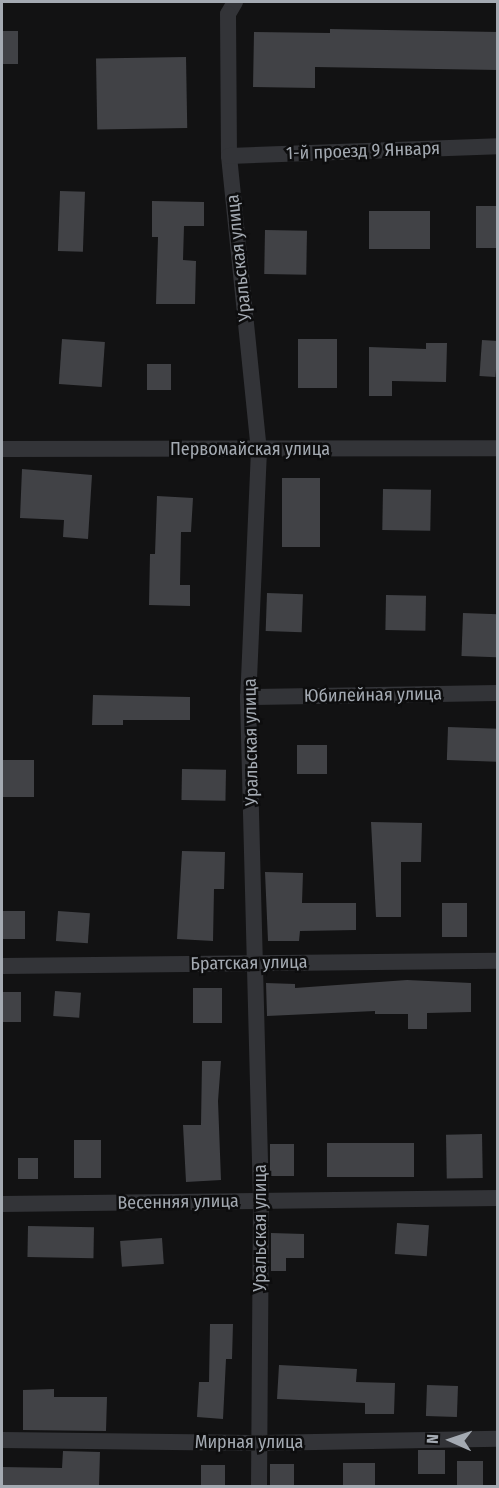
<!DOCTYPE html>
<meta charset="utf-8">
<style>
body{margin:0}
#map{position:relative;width:499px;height:1488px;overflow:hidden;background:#121213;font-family:"Fira Sans Condensed",sans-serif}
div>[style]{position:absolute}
.building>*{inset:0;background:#414246;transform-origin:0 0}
.street>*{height:16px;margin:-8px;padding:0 8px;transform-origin:8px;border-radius:8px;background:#333438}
span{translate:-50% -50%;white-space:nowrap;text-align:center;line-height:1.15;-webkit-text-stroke:5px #0d0d0e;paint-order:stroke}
.street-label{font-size:18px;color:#a4aab2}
.frame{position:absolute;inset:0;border:3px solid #a4aab2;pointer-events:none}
.north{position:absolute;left:421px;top:1410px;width:60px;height:60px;-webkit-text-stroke:4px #0d0d0e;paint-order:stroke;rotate:273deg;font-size:16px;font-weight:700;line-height:24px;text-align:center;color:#a4aab2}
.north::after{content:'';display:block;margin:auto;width:21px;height:27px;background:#a4aab2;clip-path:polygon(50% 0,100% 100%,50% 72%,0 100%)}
</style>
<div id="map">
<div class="building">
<i style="clip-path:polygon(330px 29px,498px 32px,498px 70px,315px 67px,315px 88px,253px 87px,254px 32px,330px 33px)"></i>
<i style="left:2px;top:31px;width:16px;height:33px"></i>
<i style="left:186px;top:57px;width:71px;height:90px;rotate:89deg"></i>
<i style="left:60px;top:191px;width:25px;height:60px;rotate:2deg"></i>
<i style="clip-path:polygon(152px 201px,204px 202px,204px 226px,184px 226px,183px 260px,196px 261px,195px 304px,156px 304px,158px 237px,152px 237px)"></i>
<i style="left:476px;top:206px;width:22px;height:42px"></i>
<i style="left:430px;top:211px;width:38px;height:61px;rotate:90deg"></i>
<i style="left:265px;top:230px;width:42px;height:44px;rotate:1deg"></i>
<i style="left:62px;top:339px;width:43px;height:45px;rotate:4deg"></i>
<i style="left:298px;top:339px;width:39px;height:49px"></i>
<i style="left:482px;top:340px;width:16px;height:36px;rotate:4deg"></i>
<i style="clip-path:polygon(426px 343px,447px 343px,446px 382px,392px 381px,392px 396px,369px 396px,369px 347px,426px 349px)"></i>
<i style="left:147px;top:364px;width:24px;height:26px"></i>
<i style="clip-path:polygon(22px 469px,92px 475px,88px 539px,63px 537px,64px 520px,20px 518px)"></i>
<i style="left:282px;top:478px;width:38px;height:69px"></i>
<i style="left:383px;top:489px;width:48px;height:41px;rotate:1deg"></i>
<i style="clip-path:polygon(157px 496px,193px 498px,191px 532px,181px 532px,180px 585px,190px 585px,190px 606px,149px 605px,150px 554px,155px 554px)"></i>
<i style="left:267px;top:593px;width:36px;height:38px;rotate:2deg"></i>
<i style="left:386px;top:595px;width:40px;height:35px;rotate:1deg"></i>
<i style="left:463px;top:613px;width:35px;height:43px;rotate:2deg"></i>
<i style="clip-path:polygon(93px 695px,190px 697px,190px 720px,123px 720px,123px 725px,92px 725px)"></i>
<i style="left:448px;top:727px;width:50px;height:33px;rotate:2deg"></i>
<i style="left:297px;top:745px;width:30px;height:29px"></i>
<i style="left:2px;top:760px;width:32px;height:37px"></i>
<i style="left:182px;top:769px;width:44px;height:31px;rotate:1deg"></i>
<i style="clip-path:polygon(371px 822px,422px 823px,421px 862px,401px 862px,401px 917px,376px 917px)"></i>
<i style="clip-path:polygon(182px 851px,225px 852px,224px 889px,214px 889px,213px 941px,177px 939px)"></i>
<i style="clip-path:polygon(265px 872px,303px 873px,302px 903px,356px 903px,356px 930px,300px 931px,299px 941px,268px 941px)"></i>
<i style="left:442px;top:903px;width:25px;height:34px"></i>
<i style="left:25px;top:911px;width:28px;height:23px;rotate:90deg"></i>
<i style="left:58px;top:911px;width:32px;height:30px;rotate:4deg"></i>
<i style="clip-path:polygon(407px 980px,471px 983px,471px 1012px,427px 1013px,427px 1029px,408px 1029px,408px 1014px,375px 1014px,375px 1011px,267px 1016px,266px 983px,295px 984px,295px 988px)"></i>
<i style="left:193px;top:988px;width:29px;height:35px"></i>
<i style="left:55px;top:991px;width:26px;height:25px;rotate:4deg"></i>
<i style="left:2px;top:992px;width:19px;height:30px"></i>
<i style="clip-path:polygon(202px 1061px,221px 1061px,218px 1101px,221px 1180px,186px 1182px,183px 1125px,201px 1125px)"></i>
<i style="left:482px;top:1134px;width:44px;height:36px;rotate:89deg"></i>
<i style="left:101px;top:1140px;width:38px;height:27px;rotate:90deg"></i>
<i style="left:327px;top:1143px;width:87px;height:34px"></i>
<i style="left:270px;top:1144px;width:24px;height:32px"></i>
<i style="left:18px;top:1158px;width:20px;height:21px"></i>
<i style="left:397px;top:1223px;width:32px;height:31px;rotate:4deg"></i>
<i style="left:28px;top:1226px;width:66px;height:31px;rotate:1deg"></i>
<i style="clip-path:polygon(271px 1233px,304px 1234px,304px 1258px,286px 1258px,286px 1271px,271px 1271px)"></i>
<i style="left:162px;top:1238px;width:26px;height:42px;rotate:86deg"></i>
<i style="clip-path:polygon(210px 1324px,233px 1324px,232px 1359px,226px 1359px,223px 1419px,197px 1417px,199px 1382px,209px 1382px)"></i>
<i style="clip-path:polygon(279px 1365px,357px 1369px,356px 1382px,395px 1383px,394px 1414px,365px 1414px,365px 1403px,277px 1399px)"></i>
<i style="left:427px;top:1385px;width:31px;height:31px;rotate:2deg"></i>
<i style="clip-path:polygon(54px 1389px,54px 1397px,107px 1397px,106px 1431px,23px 1430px,23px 1390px)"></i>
<i style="left:445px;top:1450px;width:24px;height:27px;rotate:90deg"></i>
<i style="clip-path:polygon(63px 1451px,100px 1452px,99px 1486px,2px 1486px,2px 1467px,62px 1468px)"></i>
<i style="left:457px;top:1461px;width:26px;height:25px"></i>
<i style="left:343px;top:1463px;width:32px;height:23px"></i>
<i style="left:270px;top:1464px;width:24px;height:22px"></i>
<i style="left:201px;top:1465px;width:24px;height:21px"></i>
</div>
<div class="street">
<i style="left:235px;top:2px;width:14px;rotate:120deg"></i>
<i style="left:228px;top:14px;width:142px;rotate:89.6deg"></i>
<i style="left:229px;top:156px;width:296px;rotate:84.2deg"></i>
<i style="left:259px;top:450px;width:247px;rotate:92.5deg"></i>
<i style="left:248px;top:697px;width:504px;rotate:88.52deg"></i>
<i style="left:261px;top:1201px;width:285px;rotate:90.4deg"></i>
<i style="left:229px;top:156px;width:269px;rotate:-2.1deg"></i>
<i style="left:2px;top:449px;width:496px;rotate:-0.1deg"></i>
<i style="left:248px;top:697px;width:250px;rotate:-0.9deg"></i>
<i style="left:2px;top:966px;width:496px;rotate:-0.6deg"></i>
<i style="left:2px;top:1204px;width:496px;rotate:-0.7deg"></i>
<i style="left:2px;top:1440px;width:257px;rotate:0.7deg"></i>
<i style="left:259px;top:1443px;width:239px;rotate:-1deg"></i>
</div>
<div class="street-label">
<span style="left:363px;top:151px;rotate:-2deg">1-й проезд 9 Января</span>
<span style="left:239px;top:258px;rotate:-96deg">Уральская улица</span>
<span style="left:250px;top:449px">Первомайская улица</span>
<span style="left:373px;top:695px;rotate:-1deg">Юбилейная улица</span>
<span style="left:251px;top:742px;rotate:-91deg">Уральская улица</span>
<span style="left:249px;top:963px;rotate:-1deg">Братская улица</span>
<span style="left:178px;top:1202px;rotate:-1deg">Весенняя улица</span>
<span style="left:260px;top:1228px;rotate:-90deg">Уральская улица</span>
<span style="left:249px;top:1442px">Мирная улица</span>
</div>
<div class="frame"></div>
<div class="north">N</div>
</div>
